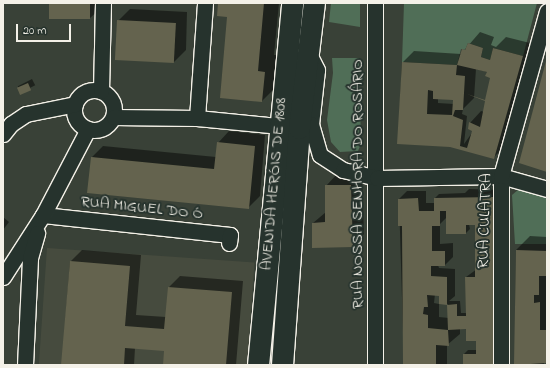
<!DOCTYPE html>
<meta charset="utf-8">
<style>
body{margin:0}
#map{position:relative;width:550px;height:368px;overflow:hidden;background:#394137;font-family:"Indie Flower",sans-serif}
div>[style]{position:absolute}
.built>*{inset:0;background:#464b3e;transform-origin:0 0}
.green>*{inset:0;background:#506e57}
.shadow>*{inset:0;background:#0007;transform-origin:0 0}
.building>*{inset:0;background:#64634e;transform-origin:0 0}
.roads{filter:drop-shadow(1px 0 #f4f1e8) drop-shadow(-1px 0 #f4f1e8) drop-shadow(0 1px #f4f1e8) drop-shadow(0 -1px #f4f1e8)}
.street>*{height:15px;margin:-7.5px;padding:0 7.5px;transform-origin:7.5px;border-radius:7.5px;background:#26332d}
.street>.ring{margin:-7.5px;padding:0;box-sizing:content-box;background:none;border:15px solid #26332d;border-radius:50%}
.secondary>*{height:21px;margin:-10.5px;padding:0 10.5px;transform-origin:10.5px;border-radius:10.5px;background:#26332d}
span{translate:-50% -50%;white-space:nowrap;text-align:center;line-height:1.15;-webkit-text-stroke:4px #26332d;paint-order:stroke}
.street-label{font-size:16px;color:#f4f1e8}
.frame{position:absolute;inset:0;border:4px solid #f4f1e8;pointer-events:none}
.scale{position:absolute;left:16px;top:24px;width:55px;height:18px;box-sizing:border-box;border:2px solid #f4f1e8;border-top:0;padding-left:5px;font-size:12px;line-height:14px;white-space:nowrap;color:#f4f1e8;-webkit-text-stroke:3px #26332d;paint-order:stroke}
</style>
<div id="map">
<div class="built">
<i style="left:47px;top:248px;width:208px;height:117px;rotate:4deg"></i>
</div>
<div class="green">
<i style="clip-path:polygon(331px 3px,360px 3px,360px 27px,329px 22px)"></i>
<i style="clip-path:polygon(404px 3px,537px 3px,523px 56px,493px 48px,490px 60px,481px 57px,483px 48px,468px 43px,465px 50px,461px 49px,457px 65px,402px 62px)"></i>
<i style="clip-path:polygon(332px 58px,359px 58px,361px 144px,358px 151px,340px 152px,331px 142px,327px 120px,333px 73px)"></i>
<i style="clip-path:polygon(519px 189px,547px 196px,547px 244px,515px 244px,512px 195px)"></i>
</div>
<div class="shadow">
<i style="clip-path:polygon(50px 3px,101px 3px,101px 8px,89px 19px)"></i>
<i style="clip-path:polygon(219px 3px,279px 3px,274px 55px,281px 55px,279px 84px,262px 101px,228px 16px)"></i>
<i style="clip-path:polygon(130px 9px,187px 12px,186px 50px,174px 62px,118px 21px)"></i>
<i style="clip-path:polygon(evenodd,480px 32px,494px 37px,491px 45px,496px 47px,506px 37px,534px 44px,505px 146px,494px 157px,451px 146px,398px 143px,402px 63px,414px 51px,461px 54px,480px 32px,476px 69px,488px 72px,491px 77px,484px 112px,481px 111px,470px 123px,474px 130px,464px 144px,467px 116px,462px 114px,463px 109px,474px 98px,476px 69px,480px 32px,438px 98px,454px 99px,454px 104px,438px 103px,438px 98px)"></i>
<i style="left:32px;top:79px;width:7px;height:16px;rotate:63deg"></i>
<i style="clip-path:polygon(229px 131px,265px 135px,260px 196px,248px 208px,92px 157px,103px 146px,216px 157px,218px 143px)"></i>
<i style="clip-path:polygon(337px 174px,362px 174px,364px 234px,353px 246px,313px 223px,326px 212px,326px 186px)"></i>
<i style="clip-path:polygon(evenodd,469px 189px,502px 190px,506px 365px,464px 365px,464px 354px,468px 350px,478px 350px,477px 338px,467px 327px,460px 328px,460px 334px,447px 345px,447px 365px,404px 365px,399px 199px,407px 191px,426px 191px,426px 203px,435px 203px,435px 198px,439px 194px,465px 193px,469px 189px,447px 217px,466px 233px,470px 229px,469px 224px,478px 224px,477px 269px,466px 277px,466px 313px,461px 313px,460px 301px,449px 301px,455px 296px,455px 269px,439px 268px,438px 265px,445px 265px,453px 257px,453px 243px,440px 244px,440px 224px,447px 217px,469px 189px,435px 294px,440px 295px,440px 303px,448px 304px,449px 318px,439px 317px,439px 304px,434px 303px,435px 294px)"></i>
<i style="clip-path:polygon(3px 217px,9px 222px,3px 230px)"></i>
<i style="clip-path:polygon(530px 236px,547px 237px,547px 362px,544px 362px,544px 365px,515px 365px,516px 250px)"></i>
<i style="clip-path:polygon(82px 250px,141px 255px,136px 315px,166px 317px,169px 287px,180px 276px,243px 281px,236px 365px,164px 365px,166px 350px,135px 348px,134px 365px,62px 365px,70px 262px)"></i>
</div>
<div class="building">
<i style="left:49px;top:3px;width:41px;height:16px"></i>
<i style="clip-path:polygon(218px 3px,264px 3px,258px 71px,265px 72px,262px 102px,220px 98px,227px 17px,217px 16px)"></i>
<i style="left:117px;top:20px;width:59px;height:40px;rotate:3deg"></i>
<i style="clip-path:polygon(evenodd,468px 43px,483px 48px,481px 57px,490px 60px,493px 48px,523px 56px,494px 159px,450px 147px,397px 144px,402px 62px,457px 65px,456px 75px,465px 76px,463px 110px,455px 110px,453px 116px,463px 120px,460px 146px,467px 148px,472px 131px,468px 129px,469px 122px,480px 127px,485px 101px,467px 94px,485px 100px,490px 78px,485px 76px,487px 72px,457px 65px,462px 49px,465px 50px,468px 43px,428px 90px,433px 91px,433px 99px,453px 100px,452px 115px,427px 114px,428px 90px)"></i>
<i style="clip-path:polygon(546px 61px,547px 61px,547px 172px,519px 163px)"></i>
<i style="left:28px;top:83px;width:8px;height:12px;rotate:67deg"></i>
<i style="clip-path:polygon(217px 142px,255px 146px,249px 209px,87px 193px,91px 157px,214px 169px)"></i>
<i style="clip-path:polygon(325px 185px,351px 185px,353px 247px,312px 248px,312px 223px,325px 222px)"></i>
<i style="clip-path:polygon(494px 197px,495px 365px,463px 365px,463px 354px,476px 354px,476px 341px,466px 341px,466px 329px,448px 330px,447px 305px,457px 304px,457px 316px,466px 316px,465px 277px,475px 277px,475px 225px,466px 225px,466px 234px,446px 234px,446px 211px,440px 211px,440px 226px,432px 226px,432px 251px,445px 251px,445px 266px,431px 266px,431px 276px,447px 277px,447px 305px,439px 304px,439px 296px,427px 295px,428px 307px,424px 307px,423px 314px,428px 315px,428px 328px,448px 330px,449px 346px,436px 345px,436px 365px,403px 365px,402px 226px,398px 226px,398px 199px,418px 198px,419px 211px,434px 211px,434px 198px)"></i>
<i style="clip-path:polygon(516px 250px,547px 251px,547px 276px,539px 276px,539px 295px,534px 295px,534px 303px,540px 302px,540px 330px,547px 330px,547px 363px,514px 365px)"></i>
<i style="clip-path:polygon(70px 261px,130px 266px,125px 326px,164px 329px,168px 287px,232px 292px,226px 365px,163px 365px,164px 351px,125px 348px,124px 365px,61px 365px)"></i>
</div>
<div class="roads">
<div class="street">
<i style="left:375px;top:3px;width:362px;rotate:90deg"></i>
<i style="left:308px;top:52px;width:20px;rotate:63deg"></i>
<i style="left:317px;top:70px;width:54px;rotate:96.3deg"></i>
<i style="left:311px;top:124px;width:32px;rotate:74deg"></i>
<i style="left:320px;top:155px;width:27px;rotate:33deg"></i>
<i style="left:343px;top:170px;width:35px;rotate:13deg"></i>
<i style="left:377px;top:178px;width:124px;rotate:-0.9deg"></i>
<i style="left:501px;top:176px;width:48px;rotate:15.8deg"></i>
<i class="ring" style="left:74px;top:90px;width:25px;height:25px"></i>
<i style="left:101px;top:91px;width:88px;rotate:-88.7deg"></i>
<i style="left:114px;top:117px;width:83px;rotate:0.7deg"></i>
<i style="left:197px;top:118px;width:81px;rotate:5.6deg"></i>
<i style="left:197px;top:118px;width:115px;rotate:-86deg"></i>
<i style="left:3px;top:134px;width:13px;rotate:-51deg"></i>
<i style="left:11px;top:124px;width:18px;rotate:-34deg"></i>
<i style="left:26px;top:114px;width:50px;rotate:-11.5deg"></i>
<i style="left:43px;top:215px;width:188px;rotate:6.1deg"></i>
<i style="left:230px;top:235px;width:8px;rotate:97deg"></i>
<i style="left:3px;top:277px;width:74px;rotate:-57.2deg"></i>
<i style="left:43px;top:215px;width:97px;rotate:-62.4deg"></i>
<i style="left:25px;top:365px;width:107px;rotate:-87.3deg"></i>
<i style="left:30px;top:258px;width:26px;rotate:-74deg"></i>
<i style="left:501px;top:365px;width:189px;rotate:-90deg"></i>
<i style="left:501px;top:176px;width:171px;rotate:-74.4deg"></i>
</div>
<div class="secondary">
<i style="left:258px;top:365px;width:364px;rotate:-84.6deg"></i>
<i style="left:282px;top:365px;width:238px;rotate:-85.9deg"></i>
<i style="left:299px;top:128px;width:126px;rotate:-83.2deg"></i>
</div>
</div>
<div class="street-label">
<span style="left:274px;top:184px;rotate:-85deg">AVENIDA HERÓIS DE 1808</span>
<span style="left:358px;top:184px;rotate:-90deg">RUA NOSSA SENHORA DO ROSÁRIO</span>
<span style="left:142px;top:208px;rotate:6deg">RUA MIGUEL DO Ó</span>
<span style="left:485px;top:221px;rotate:-88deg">RUA CULATRA</span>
</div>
<div class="frame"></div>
<div class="scale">20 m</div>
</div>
